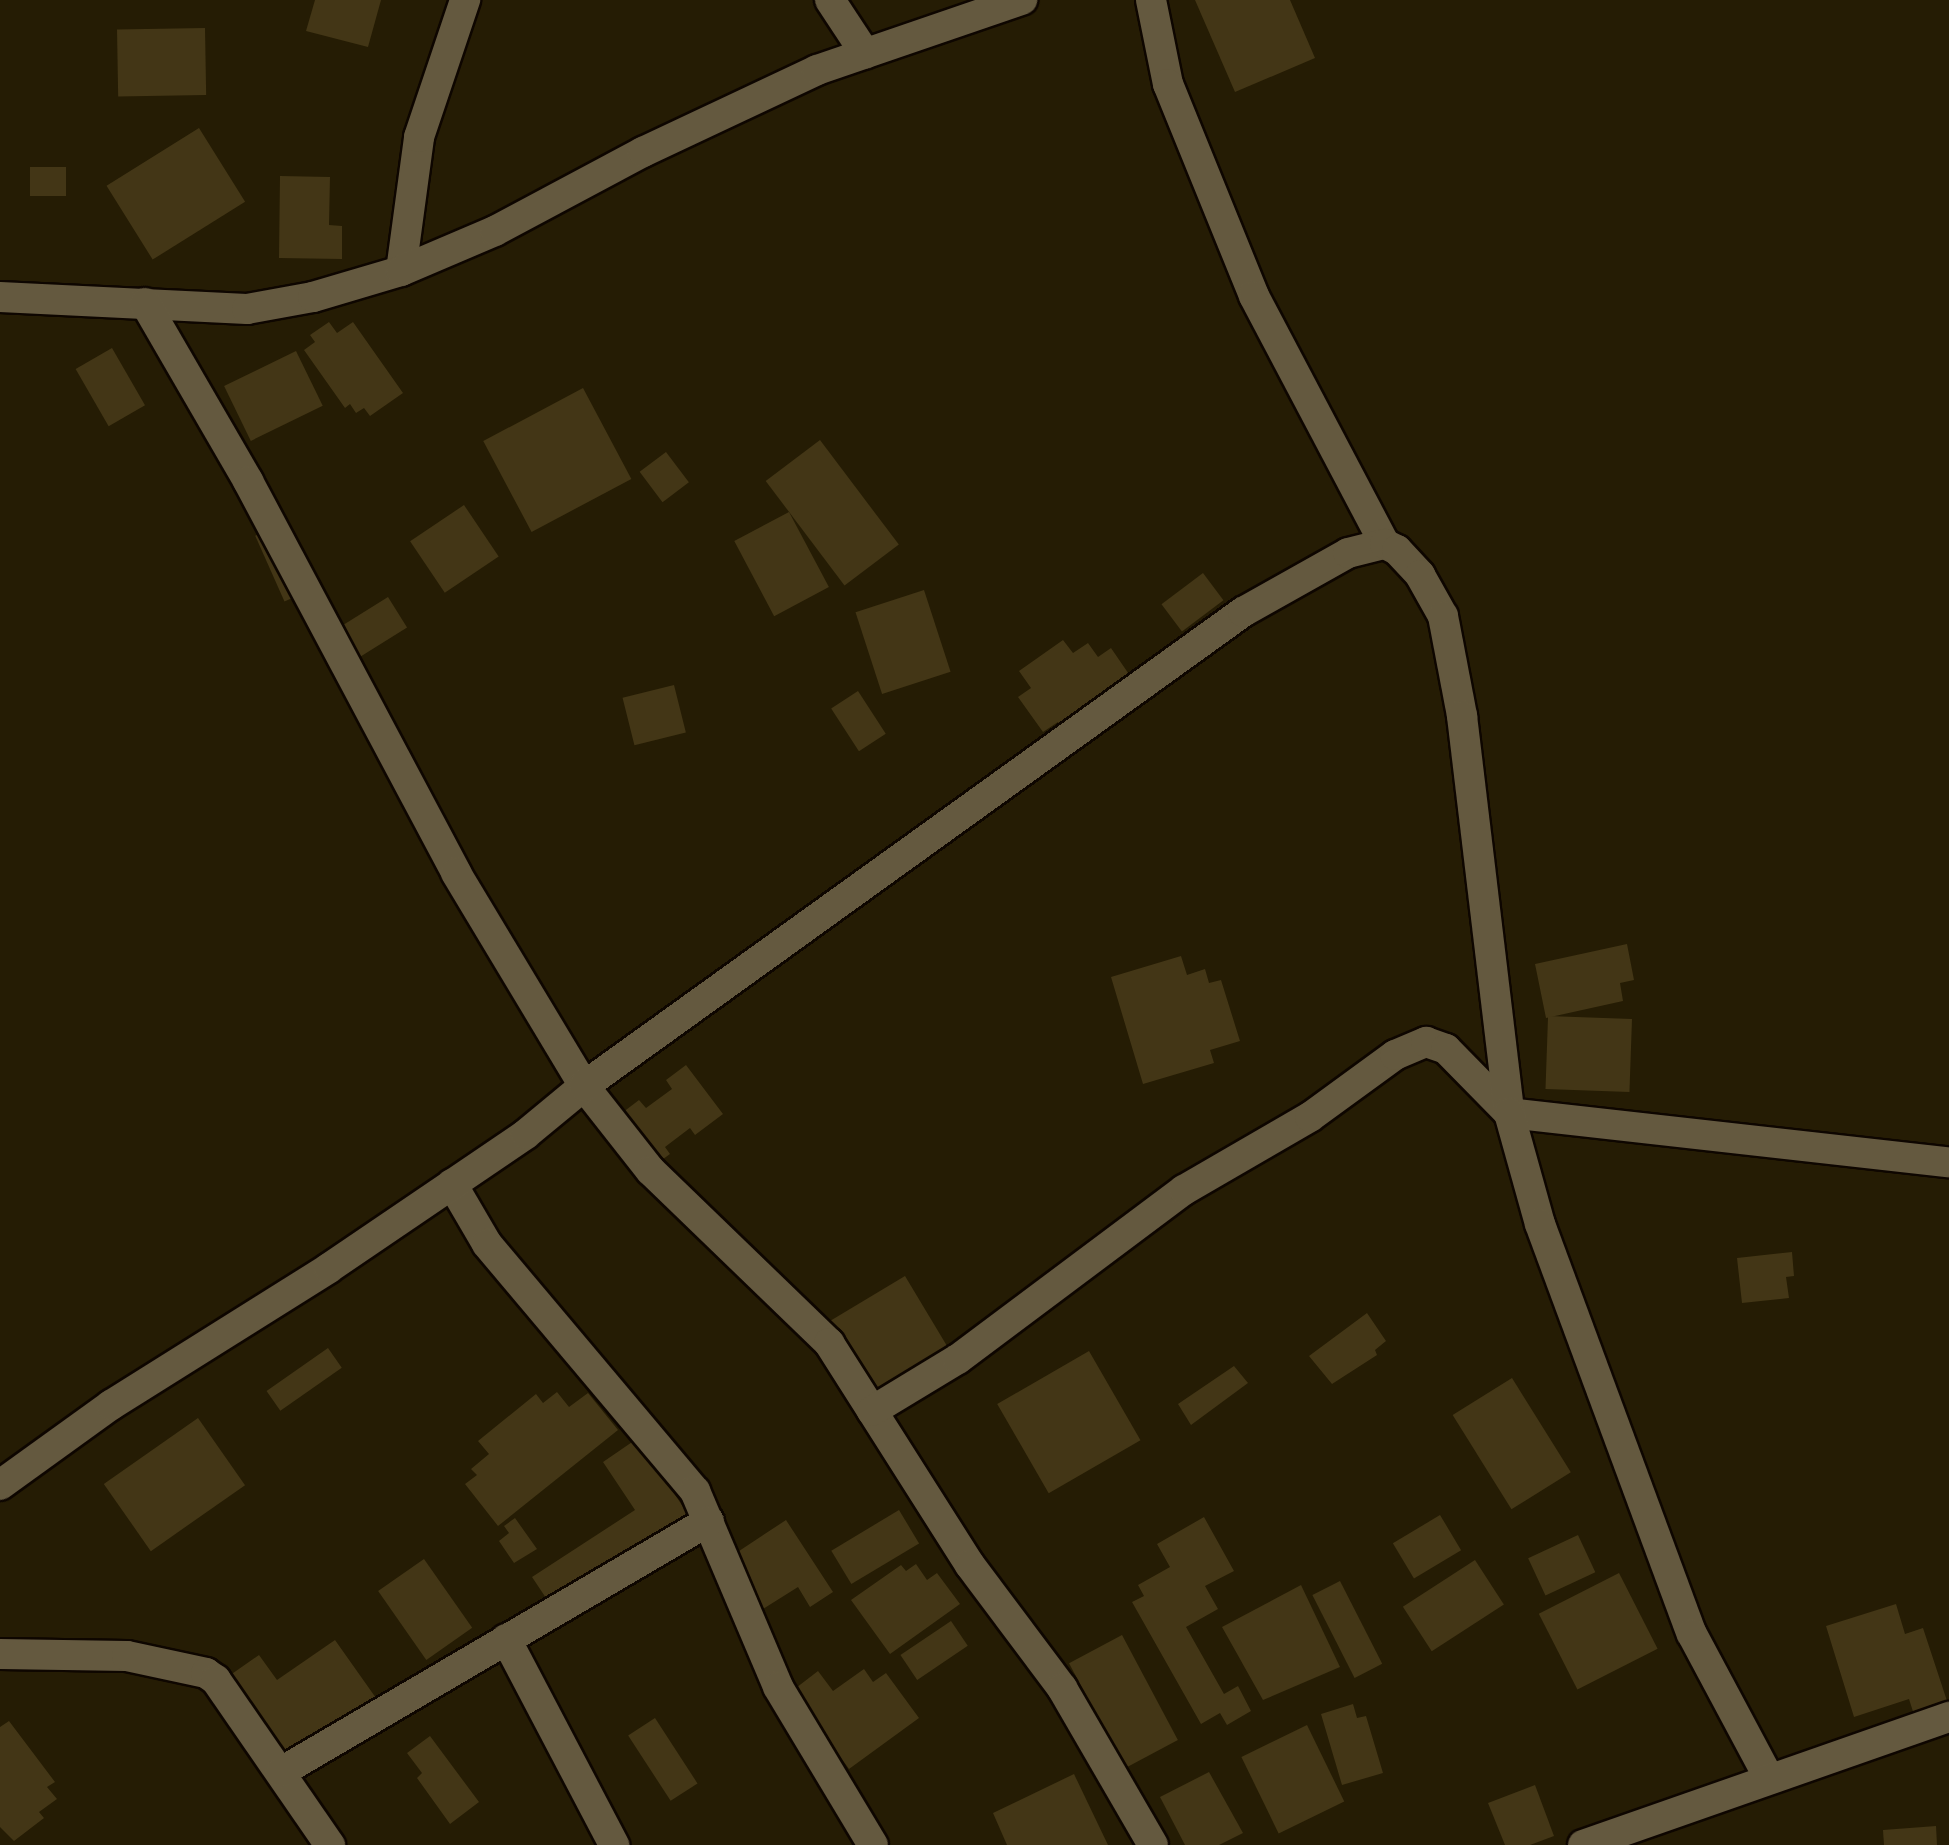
<!DOCTYPE html>
<style>
body{margin:0}
#map{position:relative;width:1949px;height:1845px;overflow:hidden;background:#251c04;font-family:"Archivo Narrow",sans-serif}
div>[style]{position:absolute}
.building>*{inset:0;background:#433616;transform-origin:0 0}
.roads{filter:drop-shadow(2px 0 #0e0600) drop-shadow(-2px 0 #0e0600) drop-shadow(0 2px #0e0600) drop-shadow(0 -2px #0e0600)}
.minor>*{height:30px;margin:-15px;padding:0 15px;transform-origin:15px;border-radius:15px;background:#64593f}
span{translate:-50% -50%;white-space:nowrap;text-align:center;line-height:1.15;-webkit-text-stroke:8px #0b0701;paint-order:stroke}
</style>
<div id="map">
<div class="building">
<i style="clip-path:polygon(315px 0,381px 0,368px 47px,306px 31px)"></i>
<i style="clip-path:polygon(1195px 0,1290px 0,1315px 58px,1235px 92px)"></i>
<i style="left:205px;top:28px;width:67px;height:88px;rotate:89deg"></i>
<i style="left:199px;top:128px;width:87px;height:109px;rotate:58deg"></i>
<i style="left:30px;top:167px;width:36px;height:29px"></i>
<i style="clip-path:polygon(280px 176px,330px 177px,329px 225px,342px 226px,342px 259px,279px 258px)"></i>
<i style="clip-path:polygon(329px 322px,337px 333px,353px 322px,403px 393px,370px 416px,364px 408px,356px 413px,350px 404px,345px 408px,304px 350px,315px 342px,310px 335px)"></i>
<i style="left:112px;top:348px;width:66px;height:42px;rotate:60deg"></i>
<i style="left:296px;top:351px;width:61px;height:80px;rotate:64deg"></i>
<i style="left:583px;top:388px;width:103px;height:113px;rotate:62deg"></i>
<i style="left:820px;top:440px;width:131px;height:68px;rotate:53deg"></i>
<i style="left:666px;top:452px;width:38px;height:33px;rotate:53deg"></i>
<i style="left:464px;top:505px;width:62px;height:65px;rotate:56deg"></i>
<i style="left:789px;top:512px;width:85px;height:62px;rotate:62deg"></i>
<i style="left:268px;top:530px;width:72px;height:14px;rotate:66deg"></i>
<i style="left:1203px;top:573px;width:34px;height:52px;rotate:53deg"></i>
<i style="left:924px;top:590px;width:86px;height:72px;rotate:72deg"></i>
<i style="left:388px;top:597px;width:36px;height:60px;rotate:58deg"></i>
<i style="clip-path:polygon(1063px 640px,1073px 653px,1088px 643px,1098px 657px,1111px 648px,1135px 683px,1065px 732px,1058px 722px,1043px 732px,1018px 697px,1031px 688px,1019px 671px)"></i>
<i style="left:674px;top:685px;width:49px;height:53px;rotate:76deg"></i>
<i style="left:858px;top:691px;width:51px;height:32px;rotate:57deg"></i>
<i style="clip-path:polygon(1627px 944px,1634px 980px,1620px 983px,1623px 1001px,1546px 1018px,1535px 964px)"></i>
<i style="clip-path:polygon(1181px 956px,1187px 975px,1205px 969px,1209px 983px,1221px 980px,1240px 1041px,1210px 1050px,1214px 1063px,1143px 1084px,1111px 977px)"></i>
<i style="left:1632px;top:1019px;width:73px;height:84px;rotate:92deg"></i>
<i style="clip-path:polygon(686px 1065px,723px 1114px,695px 1135px,690px 1128px,665px 1147px,670px 1154px,655px 1165px,618px 1116px,639px 1100px,646px 1108px,672px 1089px,666px 1080px)"></i>
<i style="clip-path:polygon(1792px 1252px,1794px 1276px,1786px 1277px,1789px 1298px,1742px 1303px,1737px 1258px)"></i>
<i style="left:905px;top:1276px;width:88px;height:87px;rotate:59deg"></i>
<i style="clip-path:polygon(1367px 1313px,1386px 1341px,1375px 1350px,1377px 1355px,1332px 1384px,1309px 1356px)"></i>
<i style="left:328px;top:1348px;width:24px;height:75px;rotate:55deg"></i>
<i style="left:1089px;top:1351px;width:103px;height:106px;rotate:60deg"></i>
<i style="clip-path:polygon(1234px 1366px,1248px 1383px,1191px 1425px,1178px 1404px)"></i>
<i style="left:1512px;top:1378px;width:111px;height:70px;rotate:58deg"></i>
<i style="clip-path:polygon(557px 1392px,569px 1407px,588px 1393px,618px 1430px,498px 1526px,465px 1484px,477px 1475px,471px 1469px,489px 1454px,478px 1441px,536px 1394px,543px 1403px)"></i>
<i style="left:198px;top:1418px;width:82px;height:115px;rotate:55deg"></i>
<i style="clip-path:polygon(638px 1438px,689px 1516px,552px 1607px,532px 1577px,635px 1510px,603px 1462px)"></i>
<i style="left:899px;top:1510px;width:39px;height:79px;rotate:59deg"></i>
<i style="left:1440px;top:1515px;width:41px;height:55px;rotate:59deg"></i>
<i style="clip-path:polygon(1204px 1517px,1234px 1571px,1205px 1586px,1218px 1609px,1186px 1627px,1224px 1694px,1238px 1686px,1251px 1711px,1227px 1725px,1220px 1713px,1201px 1724px,1132px 1602px,1144px 1596px,1138px 1585px,1170px 1567px,1157px 1544px)"></i>
<i style="clip-path:polygon(515px 1518px,537px 1549px,514px 1563px,499px 1541px,509px 1533px,504px 1526px)"></i>
<i style="clip-path:polygon(786px 1520px,833px 1592px,810px 1607px,798px 1587px,763px 1609px,730px 1557px)"></i>
<i style="left:1578px;top:1535px;width:41px;height:55px;rotate:65deg"></i>
<i style="left:424px;top:1559px;width:84px;height:56px;rotate:55deg"></i>
<i style="left:1475px;top:1560px;width:53px;height:86px;rotate:57deg"></i>
<i style="clip-path:polygon(916px 1564px,927px 1580px,937px 1573px,960px 1604px,890px 1654px,851px 1600px,901px 1565px,906px 1571px)"></i>
<i style="left:1619px;top:1573px;width:85px;height:90px;rotate:63deg"></i>
<i style="left:1340px;top:1581px;width:93px;height:31px;rotate:63deg"></i>
<i style="clip-path:polygon(1301px 1585px,1340px 1667px,1263px 1700px,1222px 1627px)"></i>
<i style="clip-path:polygon(1896px 1604px,1905px 1634px,1923px 1628px,1949px 1707px,1915px 1718px,1909px 1699px,1854px 1717px,1826px 1626px)"></i>
<i style="left:951px;top:1621px;width:30px;height:61px;rotate:56deg"></i>
<i style="left:1122px;top:1635px;width:119px;height:60px;rotate:62deg"></i>
<i style="clip-path:polygon(335px 1640px,376px 1698px,284px 1762px,226px 1678px,259px 1655px,277px 1680px)"></i>
<i style="clip-path:polygon(864px 1669px,873px 1682px,886px 1673px,919px 1718px,849px 1769px,792px 1691px,818px 1671px,833px 1691px)"></i>
<i style="clip-path:polygon(1353px 1704px,1357px 1718px,1366px 1716px,1383px 1773px,1342px 1785px,1321px 1714px)"></i>
<i style="left:655px;top:1718px;width:78px;height:32px;rotate:57deg"></i>
<i style="clip-path:polygon(9px 1721px,55px 1782px,47px 1787px,57px 1799px,39px 1812px,44px 1818px,14px 1841px,0 1827px,0 1727px)"></i>
<i style="left:1307px;top:1725px;width:85px;height:73px;rotate:64deg"></i>
<i style="clip-path:polygon(430px 1736px,479px 1802px,450px 1824px,417px 1778px,422px 1773px,407px 1753px)"></i>
<i style="clip-path:polygon(1209px 1772px,1243px 1833px,1219px 1845px,1185px 1845px,1160px 1797px)"></i>
<i style="clip-path:polygon(1074px 1774px,1108px 1845px,1007px 1845px,993px 1813px)"></i>
<i style="clip-path:polygon(1535px 1785px,1554px 1836px,1530px 1845px,1505px 1845px,1488px 1803px)"></i>
<i style="clip-path:polygon(1936px 1826px,1937px 1845px,1884px 1845px,1883px 1830px)"></i>
</div>
<div class="roads">
<div class="minor">
<i style="left:830px;top:0;width:64px;rotate:56.6deg"></i>
<i style="left:1151px;top:0;width:86px;rotate:78.6deg"></i>
<i style="left:1168px;top:84px;width:229px;rotate:67.9deg"></i>
<i style="left:1254px;top:296px;width:280px;rotate:62.2deg"></i>
<i style="left:401px;top:271px;width:135px;rotate:-82.3deg"></i>
<i style="left:419px;top:137px;width:145px;rotate:-71.4deg"></i>
<i style="left:0;top:297px;width:247px;rotate:2.8deg"></i>
<i style="left:247px;top:309px;width:67px;rotate:-10.3deg"></i>
<i style="left:313px;top:297px;width:92px;rotate:-16.5deg"></i>
<i style="left:401px;top:271px;width:102px;rotate:-23.1deg"></i>
<i style="left:495px;top:231px;width:168px;rotate:-28.1deg"></i>
<i style="left:643px;top:152px;width:192px;rotate:-25.2deg"></i>
<i style="left:817px;top:70px;width:217px;rotate:-18.9deg"></i>
<i style="left:145px;top:303px;width:206px;rotate:59.9deg"></i>
<i style="left:248px;top:481px;width:444px;rotate:62deg"></i>
<i style="left:456px;top:873px;width:249px;rotate:59deg"></i>
<i style="left:584px;top:1086px;width:108px;rotate:51.8deg"></i>
<i style="left:651px;top:1171px;width:248px;rotate:44deg"></i>
<i style="left:829px;top:1343px;width:263px;rotate:57.6deg"></i>
<i style="left:970px;top:1565px;width:154px;rotate:53.2deg"></i>
<i style="left:1062px;top:1688px;width:181px;rotate:59.9deg"></i>
<i style="left:452px;top:1184px;width:69px;rotate:59.7deg"></i>
<i style="left:487px;top:1244px;width:323px;rotate:49.9deg"></i>
<i style="left:695px;top:1491px;width:213px;rotate:67deg"></i>
<i style="left:778px;top:1687px;width:184px;rotate:59deg"></i>
<i style="left:872px;top:1411px;width:100px;rotate:-31.2deg"></i>
<i style="left:958px;top:1359px;width:282px;rotate:-36.8deg"></i>
<i style="left:1184px;top:1190px;width:146px;rotate:-30.1deg"></i>
<i style="left:1310px;top:1117px;width:105px;rotate:-36.1deg"></i>
<i style="left:1395px;top:1055px;width:34px;rotate:-23deg"></i>
<i style="left:1426px;top:1042px;width:21px;rotate:19deg"></i>
<i style="left:1446px;top:1049px;width:90px;rotate:45.5deg"></i>
<i style="left:1509px;top:1113px;width:443px;rotate:6.4deg"></i>
<i style="left:0;top:1485px;width:137px;rotate:-35.8deg"></i>
<i style="left:111px;top:1405px;width:257px;rotate:-32.1deg"></i>
<i style="left:329px;top:1268px;width:238px;rotate:-34.2deg"></i>
<i style="left:526px;top:1134px;width:75px;rotate:-39.6deg"></i>
<i style="left:584px;top:1086px;width:812px;rotate:-35.73deg"></i>
<i style="left:1243px;top:612px;width:120px;rotate:-29.3deg"></i>
<i style="left:1348px;top:553px;width:38px;rotate:-14deg"></i>
<i style="left:1385px;top:544px;width:13px;rotate:27deg"></i>
<i style="left:1397px;top:550px;width:34px;rotate:47deg"></i>
<i style="left:1420px;top:575px;width:47px;rotate:60.7deg"></i>
<i style="left:1443px;top:616px;width:102px;rotate:79.2deg"></i>
<i style="left:1462px;top:716px;width:400px;rotate:83.2deg"></i>
<i style="left:1509px;top:1113px;width:115px;rotate:74.4deg"></i>
<i style="left:1540px;top:1224px;width:437px;rotate:69.7deg"></i>
<i style="left:1692px;top:1634px;width:163px;rotate:61.9deg"></i>
<i style="left:506px;top:1639px;width:233px;rotate:62.3deg"></i>
<i style="left:0;top:1654px;width:127px;rotate:0.9deg"></i>
<i style="left:127px;top:1656px;width:81px;rotate:12.1deg"></i>
<i style="left:206px;top:1673px;width:12px;rotate:35deg"></i>
<i style="left:216px;top:1680px;width:201px;rotate:55.4deg"></i>
<i style="left:281px;top:1772px;width:496px;rotate:-30.4deg"></i>
<i style="left:1583px;top:1845px;width:388px;rotate:-19.3deg"></i>
</div>
</div>
</div>
